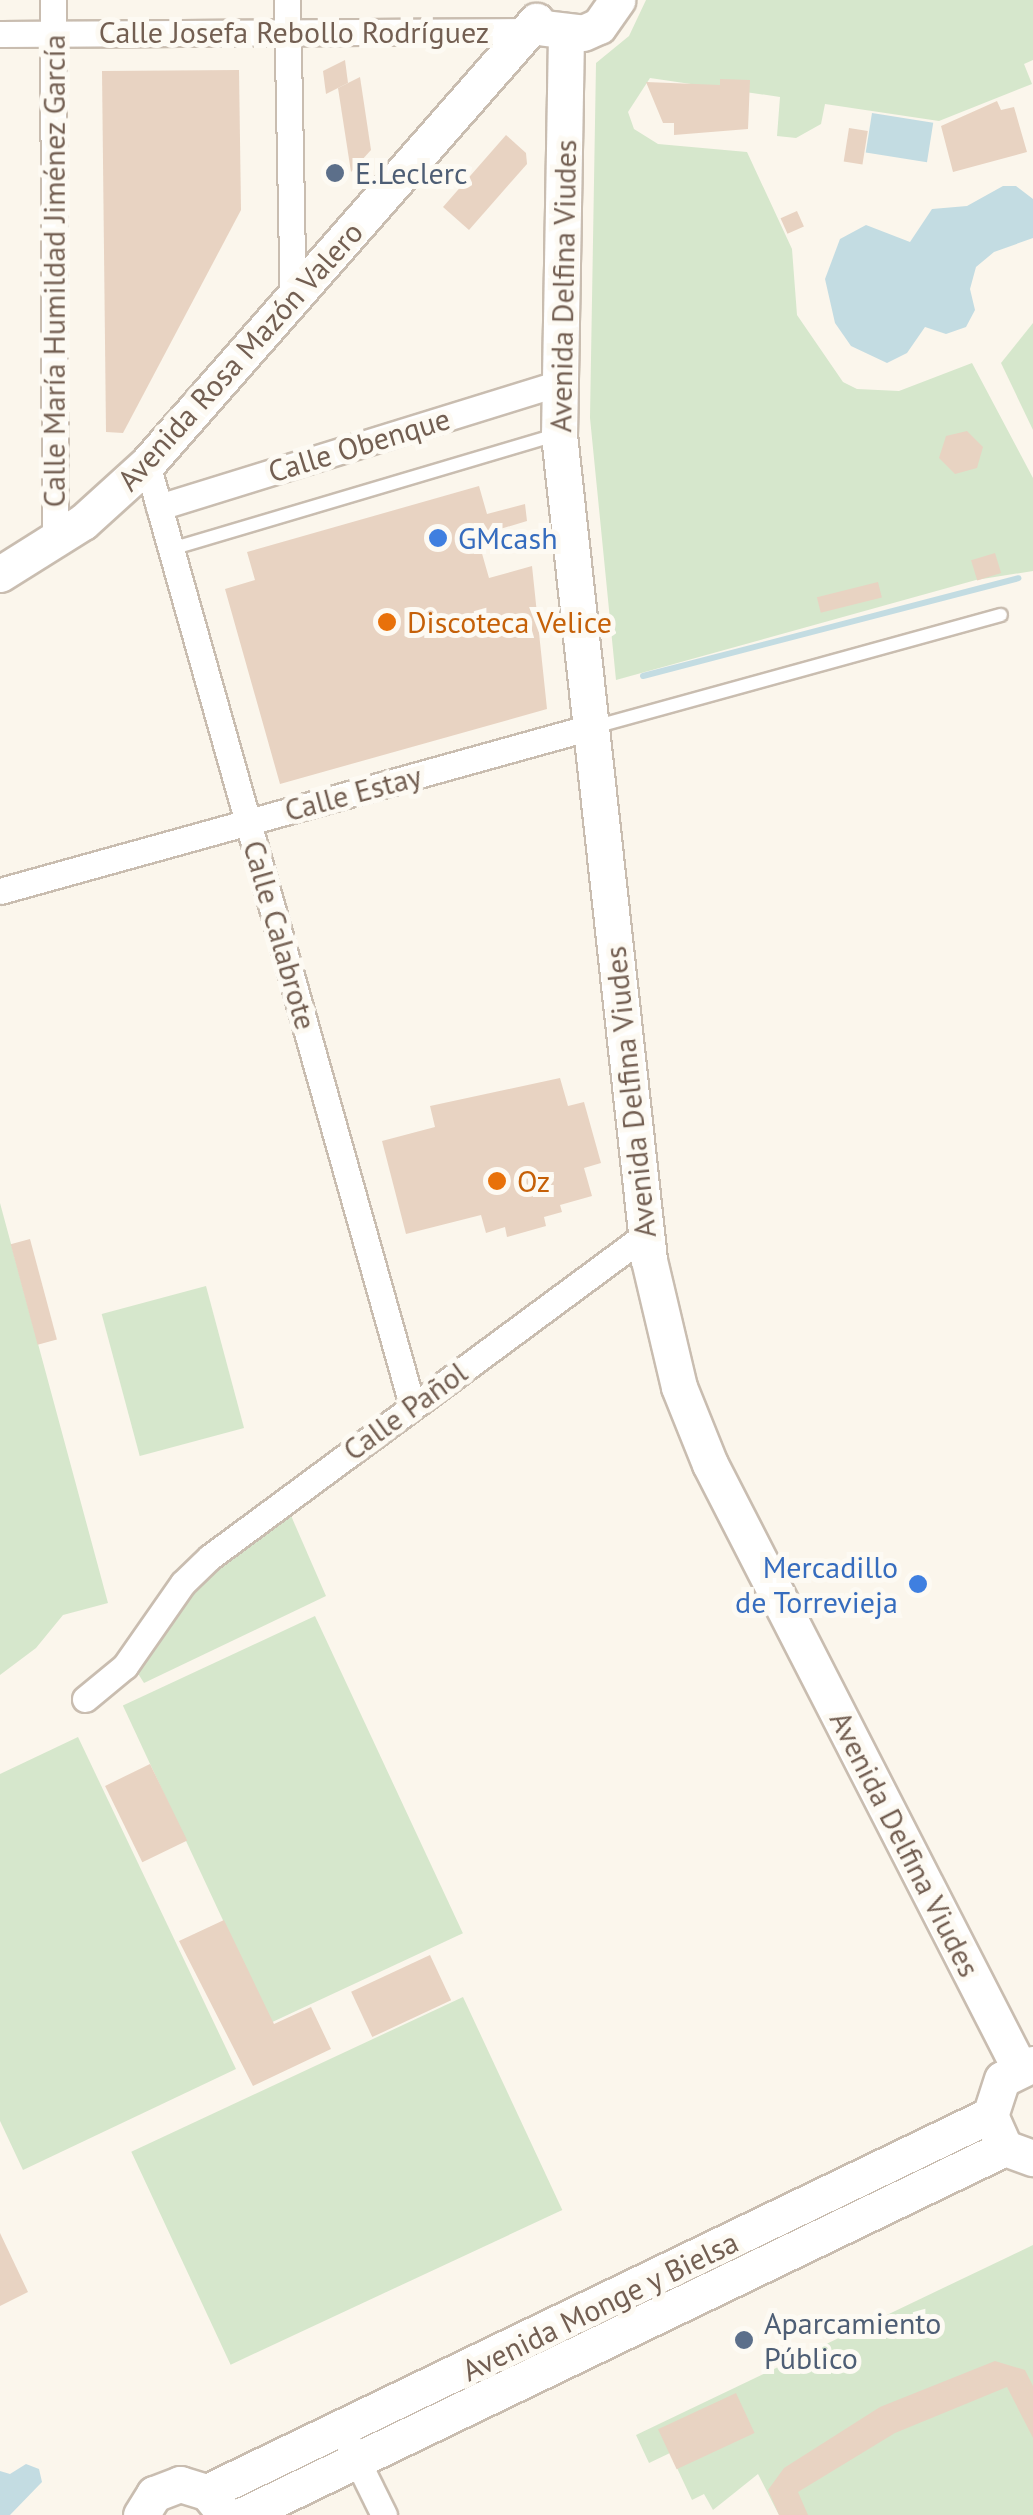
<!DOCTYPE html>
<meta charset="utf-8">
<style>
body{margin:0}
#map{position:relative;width:1033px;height:2515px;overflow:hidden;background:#fbf6ec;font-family:"PT Sans",sans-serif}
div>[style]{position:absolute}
.green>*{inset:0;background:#d6e7cc;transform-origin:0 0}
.water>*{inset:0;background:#c3dce2;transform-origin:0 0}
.stream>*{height:6px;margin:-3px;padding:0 3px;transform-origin:3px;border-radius:3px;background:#c3dce2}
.building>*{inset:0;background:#e8d3c2;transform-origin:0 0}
.roads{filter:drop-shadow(2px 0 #c9bdb0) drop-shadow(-2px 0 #c9bdb0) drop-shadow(0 2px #c9bdb0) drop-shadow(0 -2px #c9bdb0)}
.lane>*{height:12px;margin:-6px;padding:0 6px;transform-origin:6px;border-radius:6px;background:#fff}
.street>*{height:25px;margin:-12.5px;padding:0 12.5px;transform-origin:12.5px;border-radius:12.5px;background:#fff}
.secondary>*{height:35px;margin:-17.5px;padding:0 17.5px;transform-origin:17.5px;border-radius:17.5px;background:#fff}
.dots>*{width:28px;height:28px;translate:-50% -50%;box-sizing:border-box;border:5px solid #fdfaf3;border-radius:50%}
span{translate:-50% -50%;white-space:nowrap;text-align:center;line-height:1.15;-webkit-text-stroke:10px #fdfaf3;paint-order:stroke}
.street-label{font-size:30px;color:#735f52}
.service-label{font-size:30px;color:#4e5e75}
.left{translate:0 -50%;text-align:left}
.shop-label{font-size:30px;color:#366cbe}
.right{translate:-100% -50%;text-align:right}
.food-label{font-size:30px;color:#c56008}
</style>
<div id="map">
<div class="green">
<i style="clip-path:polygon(646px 0,1033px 0,1033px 60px,1024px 64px,1032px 84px,939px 121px,825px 104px,821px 124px,796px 138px,777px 136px,780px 97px,650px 78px,628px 112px,634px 129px,658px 144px,747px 152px,792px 249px,797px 315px,843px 382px,857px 389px,899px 391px,972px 363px,1033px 478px,1033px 571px,976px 580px,616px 680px,590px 418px,596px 63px,629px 36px)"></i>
<i style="clip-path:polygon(1033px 323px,1033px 430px,1001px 363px)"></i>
<i style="clip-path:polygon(0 1203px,108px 1603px,63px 1615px,36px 1648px,0 1675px)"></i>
<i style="left:206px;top:1286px;width:147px;height:108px;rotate:75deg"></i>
<i style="clip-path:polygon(289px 1511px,326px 1596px,144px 1683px,137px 1672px,205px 1575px)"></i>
<i style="left:315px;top:1616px;width:350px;height:212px;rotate:65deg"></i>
<i style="clip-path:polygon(78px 1737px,236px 2069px,23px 2170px,0 2121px,0 1774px)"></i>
<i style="left:463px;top:1997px;width:235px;height:366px;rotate:65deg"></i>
<i style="clip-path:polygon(1033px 2245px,1033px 2515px,779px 2515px,758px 2474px,713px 2510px,704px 2494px,692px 2500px,670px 2453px,649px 2463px,636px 2435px)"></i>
</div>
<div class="water">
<i style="left:872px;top:113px;width:62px;height:40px;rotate:9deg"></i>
<i style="clip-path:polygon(1003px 186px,1016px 186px,1033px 199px,1033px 238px,994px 252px,976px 267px,970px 289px,975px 310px,966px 327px,946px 334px,925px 327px,907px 353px,887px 363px,851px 346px,835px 323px,825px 279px,840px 239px,866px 225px,910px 242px,932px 209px,967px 206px)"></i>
<i style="clip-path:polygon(26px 2464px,39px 2469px,42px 2482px,10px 2515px,0 2515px,0 2471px,10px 2474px)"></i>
</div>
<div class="stream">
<i style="left:643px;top:676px;width:388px;rotate:-14.6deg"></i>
</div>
<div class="building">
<i style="clip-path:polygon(345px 60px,348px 83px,326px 94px,323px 71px)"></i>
<i style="clip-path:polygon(239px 70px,241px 210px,123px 433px,106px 432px,102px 71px)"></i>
<i style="clip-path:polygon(360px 77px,371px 150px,351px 172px,338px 88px)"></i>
<i style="clip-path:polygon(720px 79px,750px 80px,748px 129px,674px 135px,674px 123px,663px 123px,646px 82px,720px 85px)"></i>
<i style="clip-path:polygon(997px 101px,1001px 110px,1014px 107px,1027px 152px,953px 172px,941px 126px)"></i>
<i style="left:849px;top:128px;width:19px;height:34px;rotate:9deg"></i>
<i style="clip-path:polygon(506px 135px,526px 153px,527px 164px,469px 230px,443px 207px)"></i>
<i style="left:797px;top:211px;width:17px;height:18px;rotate:66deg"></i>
<i style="clip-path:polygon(967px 431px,983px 447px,977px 468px,955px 474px,939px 458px,946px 436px)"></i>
<i style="clip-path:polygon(479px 486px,487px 514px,525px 504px,527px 521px,477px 536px,489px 578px,532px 566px,547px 709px,280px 784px,225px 589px,255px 580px,247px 552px)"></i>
<i style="left:995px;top:553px;width:21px;height:25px;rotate:73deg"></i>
<i style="left:878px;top:582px;width:16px;height:63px;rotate:76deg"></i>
<i style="clip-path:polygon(560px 1078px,568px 1106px,584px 1102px,601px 1163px,584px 1168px,592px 1196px,560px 1205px,562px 1212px,544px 1217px,546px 1226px,507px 1237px,505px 1227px,486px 1233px,481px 1215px,406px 1234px,382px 1141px,435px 1127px,430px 1106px)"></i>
<i style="left:30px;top:1239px;width:104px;height:20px;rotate:75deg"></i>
<i style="left:150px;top:1764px;width:85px;height:50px;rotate:64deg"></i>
<i style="clip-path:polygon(224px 1920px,274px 2024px,311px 2007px,331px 2049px,253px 2086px,179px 1941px)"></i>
<i style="left:430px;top:1955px;width:50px;height:87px;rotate:65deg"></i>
<i style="clip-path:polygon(0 2233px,28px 2292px,0 2306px)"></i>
<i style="clip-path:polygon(995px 2361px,1025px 2370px,1033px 2386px,1033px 2438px,1007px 2387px,895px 2433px,798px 2492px,808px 2515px,779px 2515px,768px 2490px,784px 2468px,880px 2407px)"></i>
<i style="left:736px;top:2393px;width:44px;height:86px;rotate:65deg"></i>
</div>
<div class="roads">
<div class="lane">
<i style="left:171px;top:549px;width:402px;rotate:-16.5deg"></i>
<i style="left:594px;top:727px;width:422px;rotate:-15.4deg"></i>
</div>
<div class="street">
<i style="left:53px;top:0;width:541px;rotate:89.79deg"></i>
<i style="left:287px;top:0;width:301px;rotate:88.9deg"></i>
<i style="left:0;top:34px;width:527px;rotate:-0.33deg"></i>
<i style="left:147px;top:464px;width:978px;rotate:74.27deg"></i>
<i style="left:159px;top:507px;width:419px;rotate:-17.2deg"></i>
<i style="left:0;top:891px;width:613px;rotate:-15.51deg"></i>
<i style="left:85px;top:1699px;width:52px;rotate:-39.5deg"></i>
<i style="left:125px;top:1666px;width:101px;rotate:-55.1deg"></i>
<i style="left:183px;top:1583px;width:37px;rotate:-44deg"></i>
<i style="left:210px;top:1557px;width:540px;rotate:-36.49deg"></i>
<i style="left:342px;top:2430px;width:95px;rotate:63.7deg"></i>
</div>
<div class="secondary">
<i style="left:545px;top:28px;width:38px;rotate:7deg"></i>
<i style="left:583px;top:33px;width:17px;rotate:-24deg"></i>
<i style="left:599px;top:26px;width:32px;rotate:-55deg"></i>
<i style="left:566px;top:35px;width:400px;rotate:91deg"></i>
<i style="left:559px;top:435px;width:830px;rotate:83.77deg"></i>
<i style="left:649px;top:1260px;width:130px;rotate:76.7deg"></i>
<i style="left:679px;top:1387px;width:83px;rotate:68.1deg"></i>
<i style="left:710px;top:1464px;width:678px;rotate:62.87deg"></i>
<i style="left:0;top:574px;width:98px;rotate:-32.1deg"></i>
<i style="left:83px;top:522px;width:86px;rotate:-42.2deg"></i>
<i style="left:147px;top:464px;width:590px;rotate:-48.71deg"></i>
<i style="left:1033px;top:2064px;width:34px;rotate:154deg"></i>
<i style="left:1002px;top:2079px;width:38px;rotate:108deg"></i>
<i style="left:990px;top:2115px;width:36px;rotate:66deg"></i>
<i style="left:1005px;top:2148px;width:30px;rotate:20deg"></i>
<i style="left:207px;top:2492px;width:869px;rotate:-25.71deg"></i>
<i style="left:141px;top:2515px;width:25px;rotate:-58deg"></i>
<i style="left:154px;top:2494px;width:28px;rotate:-21deg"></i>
<i style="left:180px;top:2484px;width:28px;rotate:17deg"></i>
<i style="left:207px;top:2492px;width:22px;rotate:51deg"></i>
<i style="left:243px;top:2515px;width:846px;rotate:-25.72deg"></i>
</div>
</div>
<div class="dots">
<i style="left:335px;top:173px;background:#5c6f8a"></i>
<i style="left:438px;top:538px;background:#3f7fe0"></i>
<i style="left:387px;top:622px;background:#e8710a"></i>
<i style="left:497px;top:1181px;background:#e8710a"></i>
<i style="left:918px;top:1584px;background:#3f7fe0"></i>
<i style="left:744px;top:2340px;background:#5c6f8a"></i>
</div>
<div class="street-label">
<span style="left:294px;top:32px">Calle Josefa Rebollo Rodríguez</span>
<span style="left:54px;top:271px;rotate:-90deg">Calle María Humildad Jiménez García</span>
<span style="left:563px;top:286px;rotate:-89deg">Avenida Delfina Viudes</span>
<span style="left:240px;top:356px;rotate:-48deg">Avenida Rosa Mazón Valero</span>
<span style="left:359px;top:445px;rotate:-17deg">Calle Obenque</span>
<span style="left:353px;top:793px;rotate:-15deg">Calle Estay</span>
<span style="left:280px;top:935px;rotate:74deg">Calle Calabrote</span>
<span style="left:630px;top:1092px;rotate:-96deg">Avenida Delfina Viudes</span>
<span style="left:405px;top:1411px;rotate:-36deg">Calle Pañol</span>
<span style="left:905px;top:1844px;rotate:63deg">Avenida Delfina Viudes</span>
<span style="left:600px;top:2306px;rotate:-26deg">Avenida Monge y Bielsa</span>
</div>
<div class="service-label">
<span class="left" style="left:355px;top:173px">E.Leclerc</span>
<span class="left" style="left:764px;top:2340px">Aparcamiento<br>Público</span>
</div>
<div class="shop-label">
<span class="left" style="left:458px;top:538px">GMcash</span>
<span class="right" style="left:898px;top:1584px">Mercadillo<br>de Torrevieja</span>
</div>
<div class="food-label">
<span class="left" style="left:407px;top:622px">Discoteca Velice</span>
<span class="left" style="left:517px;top:1181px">Oz</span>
</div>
</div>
